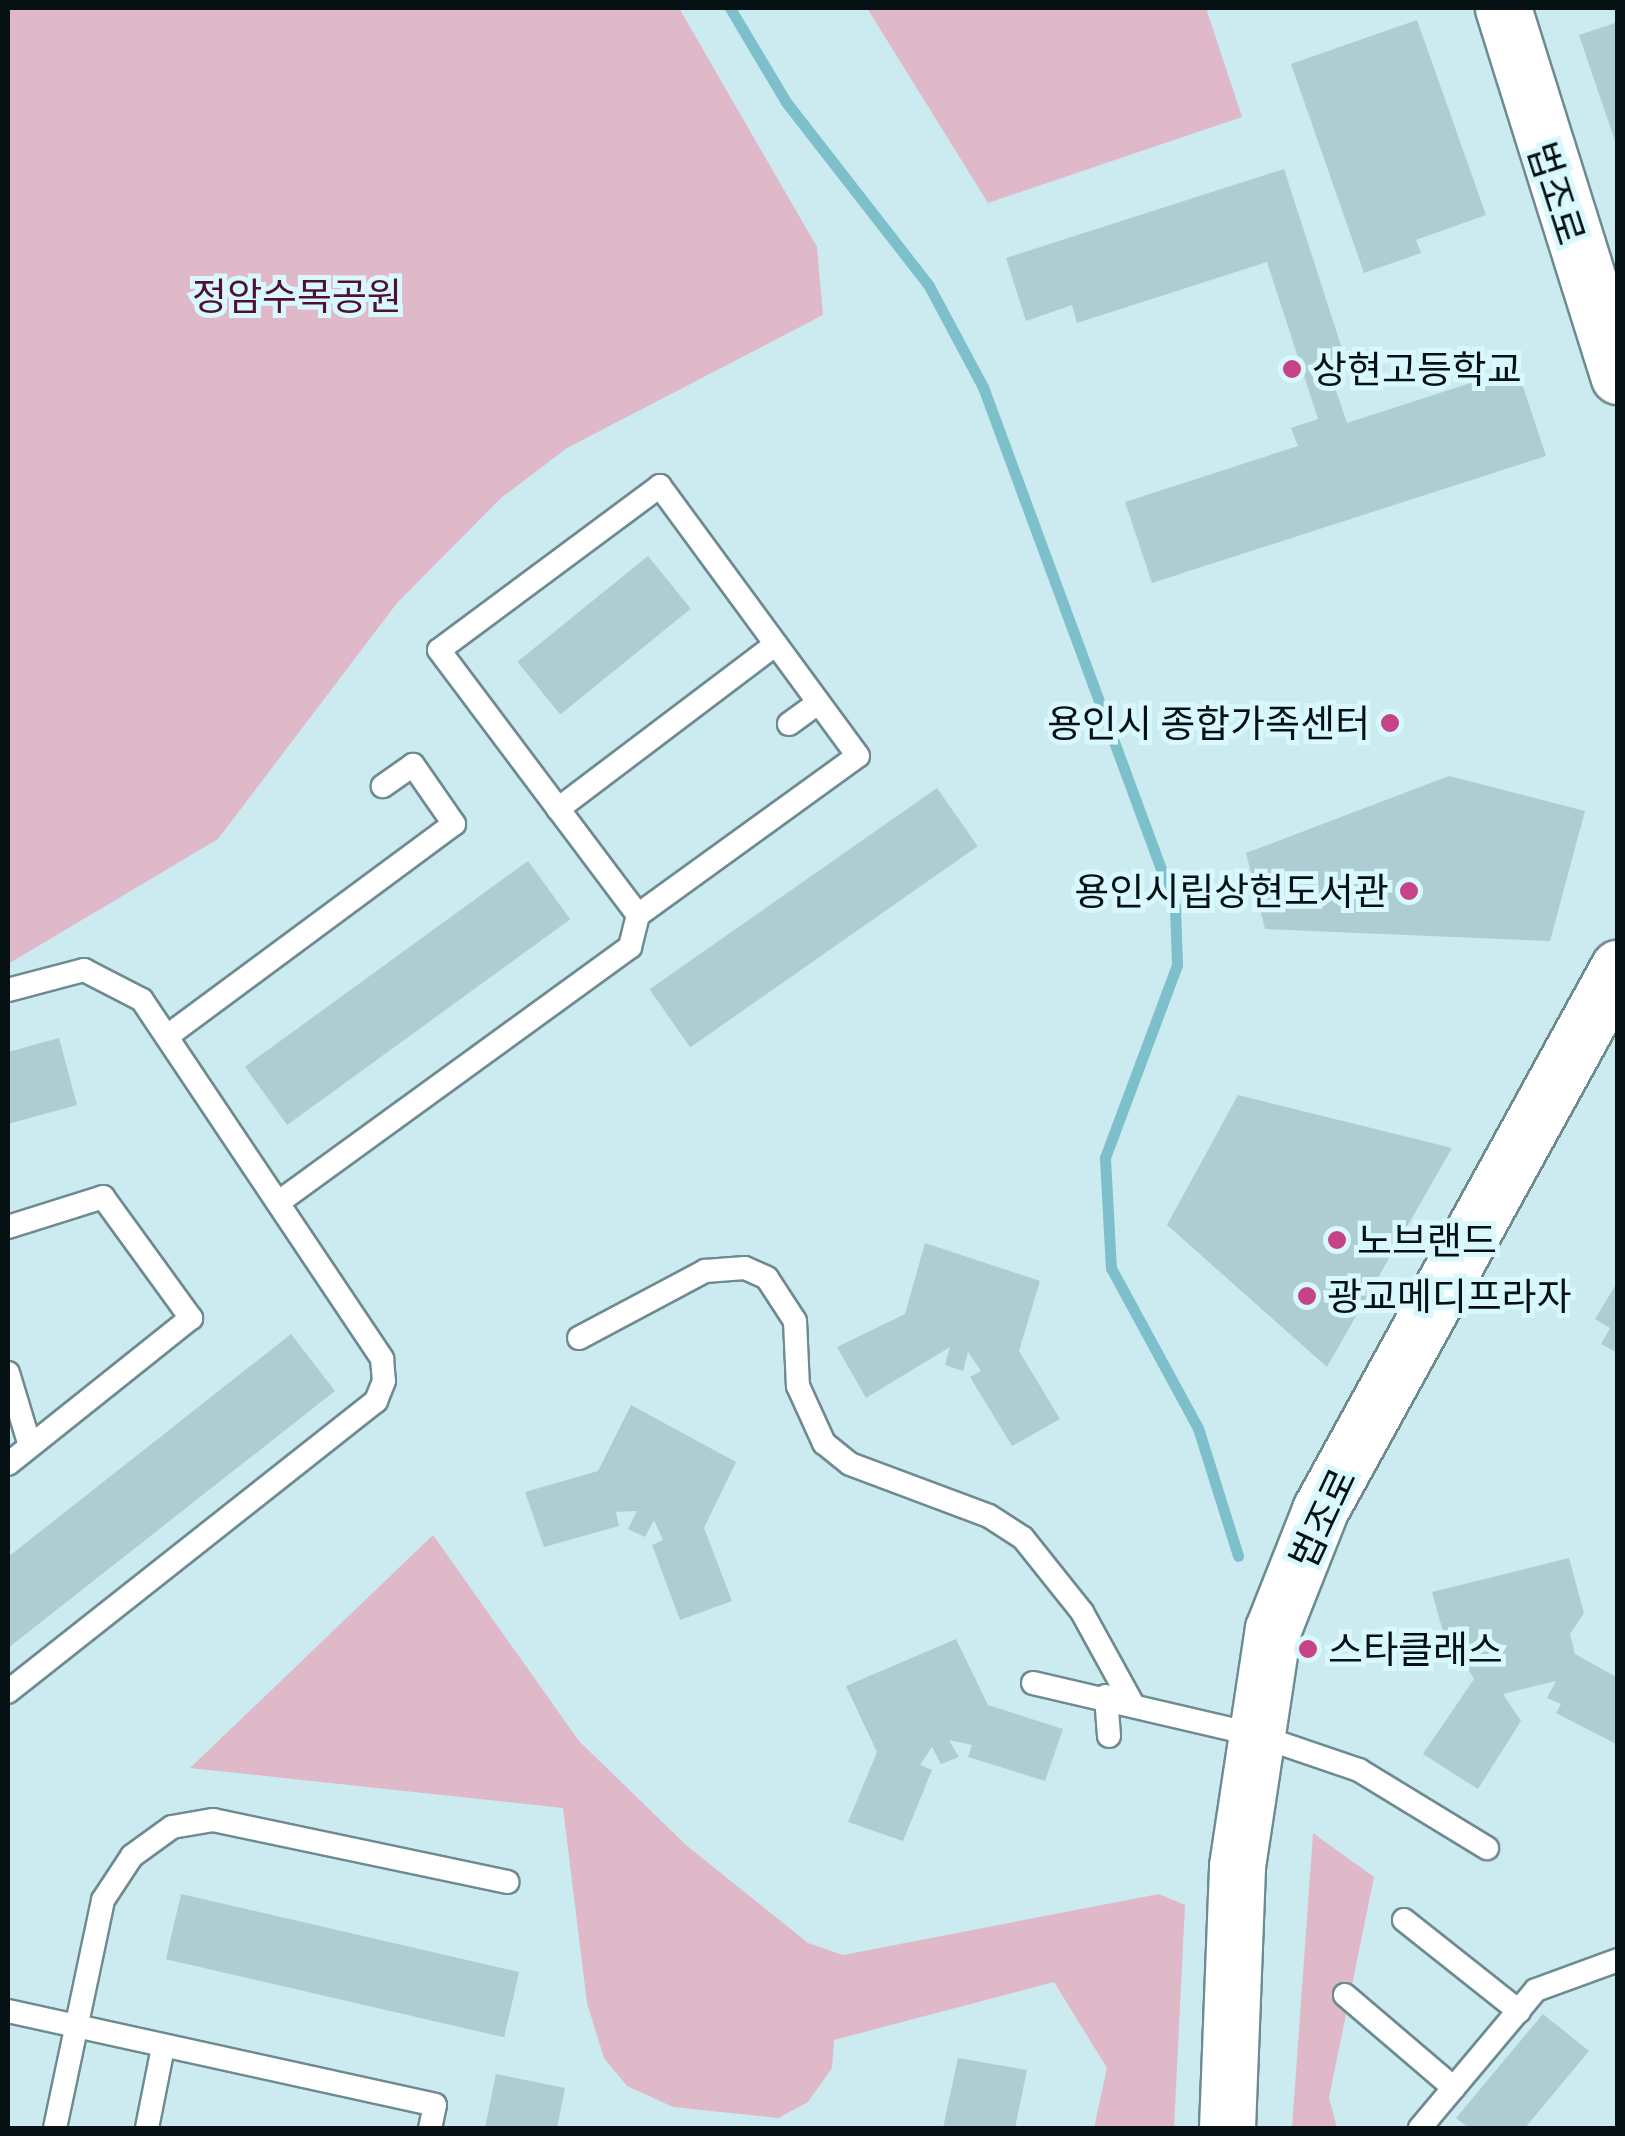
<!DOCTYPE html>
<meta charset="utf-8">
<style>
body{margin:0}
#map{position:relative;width:1625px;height:2136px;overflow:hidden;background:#cbebf0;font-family:"Exo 2","Noto Sans KR",sans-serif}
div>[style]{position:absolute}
.green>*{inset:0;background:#e0b9c9}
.stream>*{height:11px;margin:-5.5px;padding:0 5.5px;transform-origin:5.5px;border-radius:5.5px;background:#7dbfcb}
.building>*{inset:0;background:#aecdd3;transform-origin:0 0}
.roads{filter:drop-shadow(2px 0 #6e8b91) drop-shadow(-2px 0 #6e8b91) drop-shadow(0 2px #6e8b91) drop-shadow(0 -2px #6e8b91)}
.service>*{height:22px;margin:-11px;padding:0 11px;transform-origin:11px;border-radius:11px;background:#fff}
.tertiary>*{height:55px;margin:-27.5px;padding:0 27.5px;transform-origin:27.5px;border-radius:27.5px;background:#fff}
.dots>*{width:28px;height:28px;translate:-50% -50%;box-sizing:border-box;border:5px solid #d8f8fe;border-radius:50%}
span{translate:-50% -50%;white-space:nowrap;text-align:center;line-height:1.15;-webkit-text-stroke:10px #d8f8fe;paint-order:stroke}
.street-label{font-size:38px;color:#061113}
.park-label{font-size:38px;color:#4f1132}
.poi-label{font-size:38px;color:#061113}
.left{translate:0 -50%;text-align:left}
.right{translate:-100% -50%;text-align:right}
.frame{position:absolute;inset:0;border:10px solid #061113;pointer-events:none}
</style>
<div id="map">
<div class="green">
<i style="clip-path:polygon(8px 8px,679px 8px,817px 247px,823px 315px,567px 448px,501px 498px,397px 603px,218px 839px,8px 964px)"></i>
<i style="clip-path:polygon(867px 8px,1206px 8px,1242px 117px,988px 203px)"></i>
<i style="clip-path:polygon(433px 1535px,579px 1741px,686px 1845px,808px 1943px,843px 1955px,1159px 1894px,1185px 1905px,1174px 2128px,1094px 2128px,1107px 2068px,1054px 1982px,834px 2040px,832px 2068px,808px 2102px,778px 2118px,673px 2107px,627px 2086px,604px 2058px,587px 2003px,563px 1808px,190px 1768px)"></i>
<i style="clip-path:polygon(1313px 1833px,1374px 1877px,1329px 2098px,1337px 2128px,1292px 2128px)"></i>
</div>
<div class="stream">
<i style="left:730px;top:8px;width:109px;rotate:59.2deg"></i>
<i style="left:786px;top:102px;width:233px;rotate:52.1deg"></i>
<i style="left:929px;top:286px;width:115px;rotate:61.9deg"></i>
<i style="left:983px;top:387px;width:554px;rotate:69.73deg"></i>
<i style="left:1175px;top:907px;width:58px;rotate:88deg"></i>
<i style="left:1177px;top:965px;width:206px;rotate:110.5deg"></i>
<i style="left:1105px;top:1158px;width:110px;rotate:86.9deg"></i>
<i style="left:1111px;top:1268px;width:182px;rotate:61.5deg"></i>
<i style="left:1198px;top:1428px;width:134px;rotate:72.6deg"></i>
</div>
<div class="building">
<i style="clip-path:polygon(1417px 20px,1486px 215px,1416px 240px,1421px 253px,1364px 273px,1291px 64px)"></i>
<i style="clip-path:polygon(1618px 22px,1618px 147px,1617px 147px,1579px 35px)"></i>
<i style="clip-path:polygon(1284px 169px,1347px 364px,1329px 370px,1347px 423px,1517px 368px,1546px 456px,1152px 583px,1125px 502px,1298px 446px,1291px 428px,1318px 419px,1267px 262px,1077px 323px,1072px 305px,1026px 321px,1006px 258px)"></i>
<i style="left:648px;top:556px;width:68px;height:168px;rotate:51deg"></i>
<i style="clip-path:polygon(1449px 776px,1585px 811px,1550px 941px,1265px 929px,1246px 853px)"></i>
<i style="left:937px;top:788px;width:71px;height:351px;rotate:55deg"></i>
<i style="left:528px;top:861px;width:72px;height:350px;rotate:54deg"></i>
<i style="clip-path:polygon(59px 1038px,77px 1105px,8px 1124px,8px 1052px)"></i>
<i style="clip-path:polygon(1238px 1095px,1452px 1148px,1327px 1367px,1167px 1225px)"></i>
<i style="clip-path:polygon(925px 1243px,1040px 1281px,1019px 1351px,1060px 1419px,1012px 1446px,970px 1377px,981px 1371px,968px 1352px,963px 1371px,945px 1365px,950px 1347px,866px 1398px,837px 1347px,905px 1314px)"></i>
<i style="clip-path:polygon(1618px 1281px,1618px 1353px,1601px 1344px,1610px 1328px,1595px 1319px)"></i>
<i style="clip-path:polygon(291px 1334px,335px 1391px,8px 1648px,8px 1557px)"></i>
<i style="clip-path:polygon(631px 1405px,736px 1462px,704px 1528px,732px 1601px,680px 1620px,652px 1545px,663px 1540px,654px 1520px,645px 1537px,628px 1529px,637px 1511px,616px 1512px,619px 1526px,544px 1547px,525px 1492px,598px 1471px)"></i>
<i style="clip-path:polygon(1569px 1558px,1584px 1613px,1570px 1634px,1575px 1654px,1618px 1678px,1618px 1745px,1556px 1713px,1561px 1704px,1547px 1698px,1556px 1681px,1503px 1694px,1521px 1721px,1478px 1789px,1423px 1754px,1474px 1679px,1455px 1645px,1447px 1646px,1432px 1592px)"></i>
<i style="clip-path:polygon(956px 1639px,988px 1705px,1063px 1729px,1045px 1781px,968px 1757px,972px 1745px,949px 1740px,959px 1757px,941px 1764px,932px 1747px,920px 1765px,932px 1770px,903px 1841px,848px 1822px,877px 1752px,846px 1686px)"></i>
<i style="left:181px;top:1894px;width:347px;height:67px;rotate:13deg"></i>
<i style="clip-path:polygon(1543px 2014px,1589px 2051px,1525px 2128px,1469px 2128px,1456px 2118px)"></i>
<i style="clip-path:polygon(958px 2058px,1027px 2070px,1015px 2128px,943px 2128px)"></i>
<i style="clip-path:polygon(496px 2074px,565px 2088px,557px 2128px,485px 2128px)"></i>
</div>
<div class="roads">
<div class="service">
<i style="left:789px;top:724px;width:36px;rotate:-36deg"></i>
<i style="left:558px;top:809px;width:273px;rotate:-37.1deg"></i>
<i style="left:8px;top:990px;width:79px;rotate:-14.7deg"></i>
<i style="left:84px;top:970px;width:65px;rotate:27.3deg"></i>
<i style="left:142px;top:1000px;width:432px;rotate:56.2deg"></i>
<i style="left:382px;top:1359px;width:22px;rotate:85deg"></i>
<i style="left:384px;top:1381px;width:22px;rotate:112deg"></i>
<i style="left:376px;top:1401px;width:469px;rotate:141.7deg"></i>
<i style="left:170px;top:1034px;width:353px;rotate:-36.5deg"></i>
<i style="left:454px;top:824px;width:72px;rotate:-124.8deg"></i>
<i style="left:413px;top:765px;width:37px;rotate:145deg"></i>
<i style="left:279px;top:1202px;width:434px;rotate:-36deg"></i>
<i style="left:630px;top:947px;width:33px;rotate:-76deg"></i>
<i style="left:638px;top:915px;width:271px;rotate:-35.9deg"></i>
<i style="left:858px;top:756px;width:335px;rotate:-126.3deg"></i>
<i style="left:660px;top:486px;width:275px;rotate:143.4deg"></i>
<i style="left:439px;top:650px;width:331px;rotate:53.1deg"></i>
<i style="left:8px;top:1227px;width:100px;rotate:-17.5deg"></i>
<i style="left:103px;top:1197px;width:150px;rotate:54deg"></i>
<i style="left:191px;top:1318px;width:234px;rotate:141.4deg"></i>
<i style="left:579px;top:1338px;width:143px;rotate:-28deg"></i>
<i style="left:705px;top:1271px;width:40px;rotate:-4.3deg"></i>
<i style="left:745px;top:1268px;width:24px;rotate:24deg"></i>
<i style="left:767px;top:1278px;width:51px;rotate:56.9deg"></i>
<i style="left:795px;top:1321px;width:65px;rotate:87.4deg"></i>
<i style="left:798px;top:1386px;width:63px;rotate:65.5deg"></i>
<i style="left:824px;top:1443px;width:33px;rotate:39deg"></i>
<i style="left:850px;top:1464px;width:148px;rotate:20.5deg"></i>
<i style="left:989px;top:1516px;width:40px;rotate:32.9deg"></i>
<i style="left:1023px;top:1538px;width:95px;rotate:51.4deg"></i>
<i style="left:1082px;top:1612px;width:104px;rotate:61.2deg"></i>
<i style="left:8px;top:1373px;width:76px;rotate:73.2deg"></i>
<i style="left:1033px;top:1683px;width:226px;rotate:13.1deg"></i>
<i style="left:1253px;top:1734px;width:112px;rotate:18.8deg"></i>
<i style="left:1359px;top:1770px;width:150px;rotate:31.4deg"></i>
<i style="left:1106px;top:1696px;width:40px;rotate:85.7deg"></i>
<i style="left:1404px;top:1920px;width:147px;rotate:38.4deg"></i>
<i style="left:1345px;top:1995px;width:143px;rotate:40.5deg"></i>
<i style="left:8px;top:2011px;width:437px;rotate:12.4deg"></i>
<i style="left:435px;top:2105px;width:24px;rotate:102deg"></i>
<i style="left:55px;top:2128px;width:233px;rotate:-78.1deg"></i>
<i style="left:103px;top:1900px;width:53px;rotate:-56.6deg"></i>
<i style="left:132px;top:1856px;width:49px;rotate:-35.9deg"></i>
<i style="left:172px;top:1827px;width:42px;rotate:-9.7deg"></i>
<i style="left:213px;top:1820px;width:301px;rotate:11.9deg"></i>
<i style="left:147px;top:2128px;width:83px;rotate:-78.8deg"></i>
<i style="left:1420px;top:2128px;width:180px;rotate:-50deg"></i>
<i style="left:1536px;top:1990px;width:87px;rotate:-20.1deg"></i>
</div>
<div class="tertiary">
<i style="left:1503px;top:8px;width:386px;rotate:72.6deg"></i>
<i style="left:1227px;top:2128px;width:262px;rotate:-87.8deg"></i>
<i style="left:1237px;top:1866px;width:240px;rotate:-81.4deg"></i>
<i style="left:1273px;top:1629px;width:128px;rotate:-68.4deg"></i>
<i style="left:1320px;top:1510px;width:619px;rotate:-61.2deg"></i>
</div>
</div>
<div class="dots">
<i style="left:1292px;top:369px;background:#c74387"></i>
<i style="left:1390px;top:723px;background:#c74387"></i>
<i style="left:1409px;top:891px;background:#c74387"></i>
<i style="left:1337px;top:1240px;background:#c74387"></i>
<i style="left:1307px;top:1296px;background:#c74387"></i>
<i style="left:1308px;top:1649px;background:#c74387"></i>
</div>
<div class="street-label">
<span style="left:1557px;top:193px;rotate:72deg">법조로</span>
<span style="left:1322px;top:1518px;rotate:-65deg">법조로</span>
</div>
<div class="park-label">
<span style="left:297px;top:296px">정암수목공원</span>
</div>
<div class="poi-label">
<span class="left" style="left:1312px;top:369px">상현고등학교</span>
<span class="right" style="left:1370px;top:723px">용인시 종합가족센터</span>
<span class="right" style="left:1389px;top:891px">용인시립상현도서관</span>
<span class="left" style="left:1357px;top:1240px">노브랜드</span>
<span class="left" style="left:1327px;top:1296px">광교메디프라자</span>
<span class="left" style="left:1328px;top:1649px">스타클래스</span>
</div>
<div class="frame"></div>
</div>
